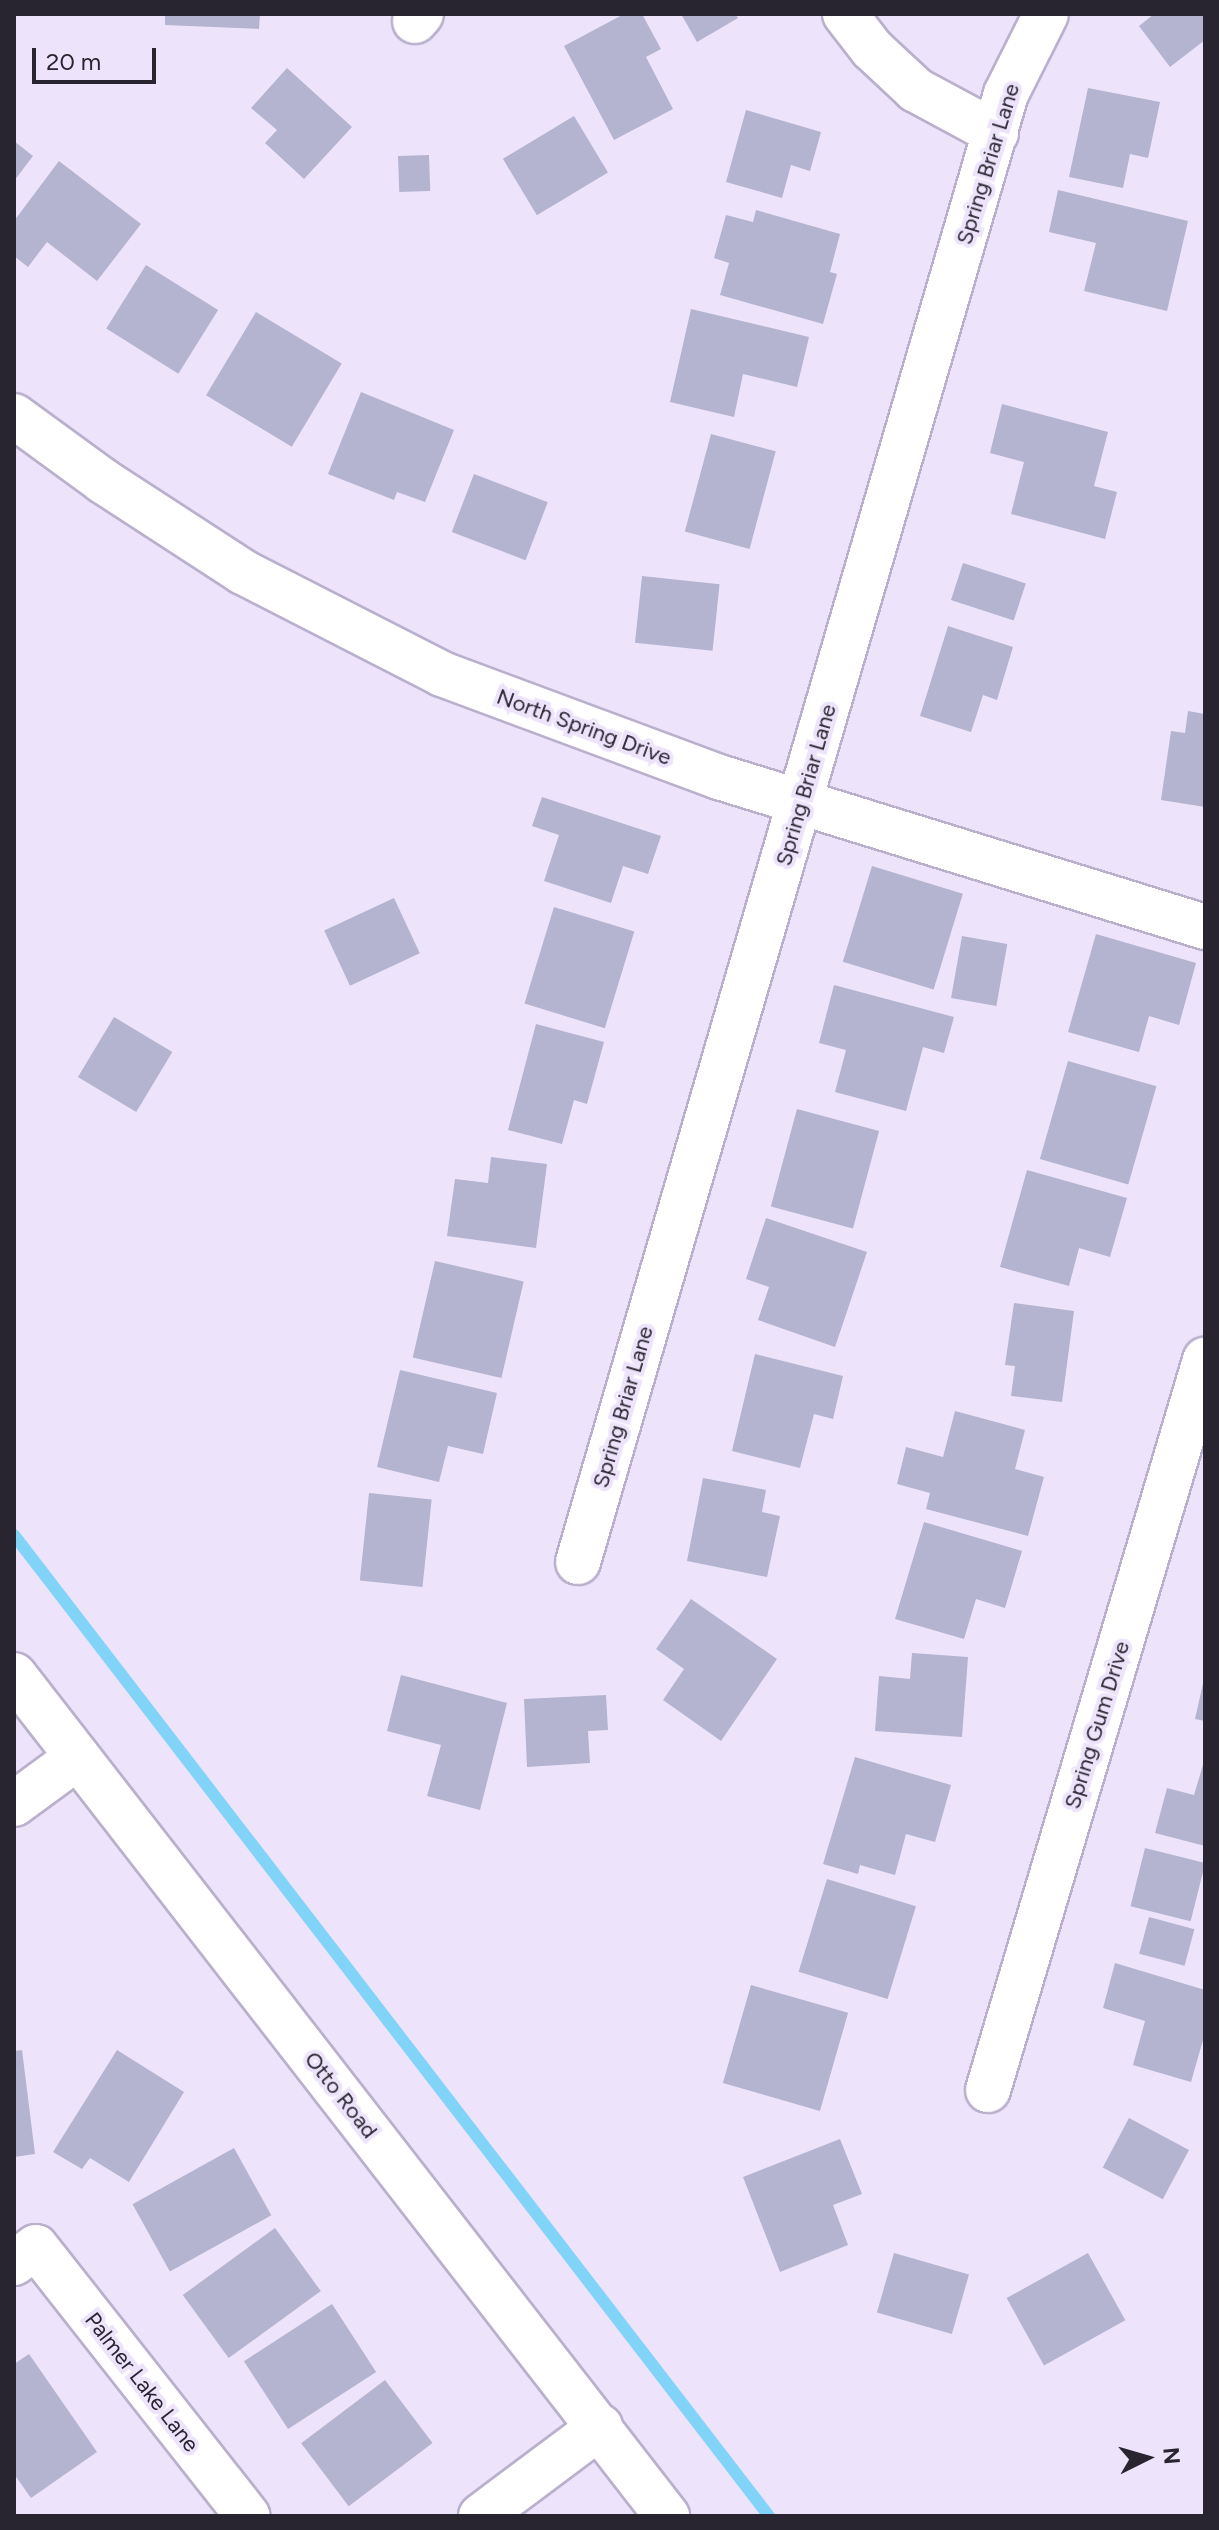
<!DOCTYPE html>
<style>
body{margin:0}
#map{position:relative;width:1219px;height:2530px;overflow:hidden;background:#ede4fc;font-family:Figtree,sans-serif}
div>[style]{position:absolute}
.stream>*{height:12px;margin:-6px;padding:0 6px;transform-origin:6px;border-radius:6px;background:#81d4f8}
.building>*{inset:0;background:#b4b3d0;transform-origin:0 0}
.roads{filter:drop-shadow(2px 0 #bab0cc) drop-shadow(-2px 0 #bab0cc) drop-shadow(0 2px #bab0cc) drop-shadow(0 -2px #bab0cc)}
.minor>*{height:44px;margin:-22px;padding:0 22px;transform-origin:22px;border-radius:22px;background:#fff}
span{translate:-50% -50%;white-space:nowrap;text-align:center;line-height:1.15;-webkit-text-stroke:8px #ede4fc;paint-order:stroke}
.street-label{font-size:22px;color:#292530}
.frame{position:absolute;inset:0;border:16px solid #292530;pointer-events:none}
.north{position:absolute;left:1107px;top:2418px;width:80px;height:80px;-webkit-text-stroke:6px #ede4fc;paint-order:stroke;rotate:85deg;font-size:22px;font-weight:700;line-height:32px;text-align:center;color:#292530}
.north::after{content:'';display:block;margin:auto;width:28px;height:36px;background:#292530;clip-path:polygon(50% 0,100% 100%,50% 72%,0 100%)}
.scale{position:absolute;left:32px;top:48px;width:124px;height:36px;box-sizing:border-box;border:4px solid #292530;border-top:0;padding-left:10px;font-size:24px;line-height:28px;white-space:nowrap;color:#292530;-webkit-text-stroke:6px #ede4fc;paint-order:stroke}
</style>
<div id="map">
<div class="stream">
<i style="left:14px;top:1535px;width:1238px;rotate:52.42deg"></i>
</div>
<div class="building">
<i style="clip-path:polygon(165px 14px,260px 14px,259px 29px,165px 25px)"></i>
<i style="clip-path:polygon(624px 14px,642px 14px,661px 49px,646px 57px,673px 109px,614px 140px,564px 46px)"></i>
<i style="clip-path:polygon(681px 14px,735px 14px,738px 18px,697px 42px)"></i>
<i style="clip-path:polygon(1154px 14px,1205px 14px,1205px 40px,1170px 67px,1139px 26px)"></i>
<i style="clip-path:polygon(287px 68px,352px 127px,304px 179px,265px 143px,277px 130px,251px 108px)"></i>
<i style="clip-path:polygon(1088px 88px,1160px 102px,1148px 158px,1130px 154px,1123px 188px,1069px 177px)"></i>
<i style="clip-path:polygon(746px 110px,821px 132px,810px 171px,791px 165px,782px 198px,726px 182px)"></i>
<i style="left:574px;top:116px;width:66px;height:83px;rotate:59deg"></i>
<i style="clip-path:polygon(14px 141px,33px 156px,14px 181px)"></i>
<i style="left:429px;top:155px;width:36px;height:31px;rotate:88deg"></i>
<i style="clip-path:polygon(59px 161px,141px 224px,97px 281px,47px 242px,28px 267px,14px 256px,14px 221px)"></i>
<i style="clip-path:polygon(1058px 190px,1188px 221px,1167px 311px,1084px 291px,1096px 243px,1049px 232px)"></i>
<i style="clip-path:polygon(756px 210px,840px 234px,830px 272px,837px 274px,823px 324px,720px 295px,729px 263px,714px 258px,726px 215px,753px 222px)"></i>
<i style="left:146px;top:265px;width:85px;height:75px;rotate:32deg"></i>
<i style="clip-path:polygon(691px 309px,809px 337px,797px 387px,743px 374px,734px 417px,670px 402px)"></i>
<i style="left:256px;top:312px;width:100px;height:97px;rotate:31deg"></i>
<i style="clip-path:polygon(361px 392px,454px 430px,425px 502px,397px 492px,394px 500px,328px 474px)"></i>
<i style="clip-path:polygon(1002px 404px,1108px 432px,1094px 486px,1117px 492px,1105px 539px,1011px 514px,1024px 462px,990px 453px)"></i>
<i style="left:711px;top:434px;width:67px;height:101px;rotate:15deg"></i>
<i style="left:474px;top:474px;width:79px;height:62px;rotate:21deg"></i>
<i style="left:963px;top:563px;width:66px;height:39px;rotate:18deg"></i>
<i style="left:642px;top:576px;width:78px;height:67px;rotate:6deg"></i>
<i style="clip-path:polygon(948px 626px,1013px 647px,997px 700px,983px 695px,971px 732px,920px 716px)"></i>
<i style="clip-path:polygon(1188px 711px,1205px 714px,1205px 807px,1161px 800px,1171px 731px,1185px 733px)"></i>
<i style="clip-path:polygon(542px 797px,661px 836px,648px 874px,623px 866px,611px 903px,544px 881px,559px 835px,532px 826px)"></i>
<i style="left:872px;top:866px;width:95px;height:100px;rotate:17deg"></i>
<i style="left:394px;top:898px;width:61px;height:77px;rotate:65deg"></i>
<i style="left:554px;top:907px;width:84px;height:101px;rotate:17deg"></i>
<i style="clip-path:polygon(1096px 934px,1196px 963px,1179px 1025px,1149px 1016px,1139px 1052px,1068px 1032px)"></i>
<i style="left:962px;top:936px;width:46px;height:63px;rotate:10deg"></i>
<i style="clip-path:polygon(834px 985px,954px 1017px,944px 1053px,923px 1047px,906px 1111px,835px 1092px,846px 1050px,819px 1043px)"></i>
<i style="left:114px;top:1017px;width:68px;height:70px;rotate:31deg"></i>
<i style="clip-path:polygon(536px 1024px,604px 1042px,587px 1104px,574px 1100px,562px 1144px,508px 1130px)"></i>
<i style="left:1068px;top:1061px;width:92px;height:102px;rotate:16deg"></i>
<i style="left:797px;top:1109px;width:85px;height:101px;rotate:15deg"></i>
<i style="clip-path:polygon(491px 1157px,547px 1164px,536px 1248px,447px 1236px,455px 1179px,488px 1183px)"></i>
<i style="clip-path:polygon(1027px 1170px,1127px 1198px,1110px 1257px,1079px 1248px,1069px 1286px,1000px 1267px)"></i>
<i style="clip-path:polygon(766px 1218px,867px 1252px,835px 1347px,758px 1320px,769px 1287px,746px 1279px)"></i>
<i style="left:435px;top:1261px;width:91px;height:99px;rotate:13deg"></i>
<i style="clip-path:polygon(1014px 1303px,1074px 1311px,1062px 1402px,1011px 1396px,1015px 1366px,1005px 1365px)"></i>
<i style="clip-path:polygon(755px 1354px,843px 1376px,833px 1419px,814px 1414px,800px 1468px,732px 1451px)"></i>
<i style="clip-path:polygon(400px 1370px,497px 1393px,483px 1454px,448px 1446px,439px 1482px,377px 1467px)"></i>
<i style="clip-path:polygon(955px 1411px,1025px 1430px,1015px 1469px,1044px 1477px,1028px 1536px,926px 1509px,930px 1493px,897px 1484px,906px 1447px,943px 1457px)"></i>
<i style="clip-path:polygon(703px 1478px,766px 1490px,762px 1512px,780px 1516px,767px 1577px,687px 1561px)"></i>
<i style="left:369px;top:1493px;width:63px;height:88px;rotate:6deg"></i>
<i style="clip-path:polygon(924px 1522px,1022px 1551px,1005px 1608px,976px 1599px,964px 1639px,895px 1619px)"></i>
<i style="clip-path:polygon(691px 1599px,777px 1659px,721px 1741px,663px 1700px,684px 1669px,656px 1649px)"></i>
<i style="clip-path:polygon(912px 1653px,968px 1657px,962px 1737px,875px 1731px,879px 1676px,910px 1679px)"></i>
<i style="clip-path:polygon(401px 1675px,507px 1703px,480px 1810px,427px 1796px,441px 1745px,387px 1731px)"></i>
<i style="clip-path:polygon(1204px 1679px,1205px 1679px,1205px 1721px,1195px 1719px)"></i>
<i style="clip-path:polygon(606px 1695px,608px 1730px,588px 1731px,590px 1763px,527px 1767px,524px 1699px)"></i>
<i style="clip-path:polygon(855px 1757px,951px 1785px,935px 1842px,906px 1834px,895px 1875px,860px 1865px,858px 1874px,823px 1864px)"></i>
<i style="clip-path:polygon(1205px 1758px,1205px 1846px,1155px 1833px,1167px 1788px,1194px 1795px)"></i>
<i style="left:1145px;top:1848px;width:62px;height:60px;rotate:14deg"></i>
<i style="left:827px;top:1879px;width:93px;height:97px;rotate:17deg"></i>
<i style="left:1149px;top:1917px;width:47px;height:38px;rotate:15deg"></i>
<i style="clip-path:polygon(1115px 1963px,1205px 1990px,1205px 2033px,1191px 2082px,1133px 2065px,1145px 2021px,1103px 2008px)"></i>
<i style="left:751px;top:1985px;width:101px;height:102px;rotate:16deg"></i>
<i style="clip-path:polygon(22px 2050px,35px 2154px,14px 2157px,14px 2051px)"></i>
<i style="clip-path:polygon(117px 2050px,184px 2092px,129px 2182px,90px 2158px,82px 2169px,53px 2152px)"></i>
<i style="left:1129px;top:2118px;width:68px;height:56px;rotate:28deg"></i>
<i style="clip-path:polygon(840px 2139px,862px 2194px,833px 2205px,848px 2245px,780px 2272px,743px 2177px)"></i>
<i style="left:234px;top:2148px;width:77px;height:116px;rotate:61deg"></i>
<i style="left:275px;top:2228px;width:78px;height:114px;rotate:54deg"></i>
<i style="left:894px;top:2253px;width:78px;height:62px;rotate:16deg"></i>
<i style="left:1088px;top:2253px;width:77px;height:93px;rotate:61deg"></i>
<i style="left:332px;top:2304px;width:81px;height:105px;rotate:57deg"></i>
<i style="clip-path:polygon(29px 2354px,97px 2452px,31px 2498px,14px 2474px,14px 2364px)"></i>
<i style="left:385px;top:2380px;width:79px;height:105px;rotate:53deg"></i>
</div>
<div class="roads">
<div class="minor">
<i style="left:845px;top:14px;width:44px;rotate:52.4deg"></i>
<i style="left:872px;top:49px;width:60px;rotate:43deg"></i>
<i style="left:916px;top:90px;width:91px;rotate:28.3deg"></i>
<i style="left:415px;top:21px;width:9px;rotate:-49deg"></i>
<i style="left:14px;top:416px;width:110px;rotate:36.1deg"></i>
<i style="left:103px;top:481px;width:167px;rotate:33deg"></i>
<i style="left:243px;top:572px;width:224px;rotate:27.1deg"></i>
<i style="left:442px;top:674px;width:296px;rotate:20.4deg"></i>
<i style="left:719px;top:777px;width:509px;rotate:17.15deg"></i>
<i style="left:578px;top:1562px;width:1529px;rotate:-73.75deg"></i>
<i style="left:1006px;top:94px;width:89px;rotate:-63.4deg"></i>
<i style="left:14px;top:1675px;width:1065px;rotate:52.17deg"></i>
<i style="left:14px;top:1804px;width:79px;rotate:-36.3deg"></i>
<i style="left:988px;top:2090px;width:762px;rotate:-73.44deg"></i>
<i style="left:14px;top:2263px;width:27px;rotate:-36deg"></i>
<i style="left:36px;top:2247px;width:342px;rotate:51.8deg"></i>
<i style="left:481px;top:2516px;width:149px;rotate:-36.8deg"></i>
</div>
</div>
<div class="street-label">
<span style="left:988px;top:164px;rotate:-73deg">Spring Briar Lane</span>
<span style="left:584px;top:727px;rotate:20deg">North Spring Drive</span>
<span style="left:806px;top:785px;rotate:-74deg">Spring Briar Lane</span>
<span style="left:623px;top:1407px;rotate:-74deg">Spring Briar Lane</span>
<span style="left:1097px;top:1725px;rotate:-73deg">Spring Gum Drive</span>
<span style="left:341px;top:2095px;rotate:52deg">Otto Road</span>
<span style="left:142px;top:2382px;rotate:52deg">Palmer Lake Lane</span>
</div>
<div class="frame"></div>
<div class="north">N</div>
<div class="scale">20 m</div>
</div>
